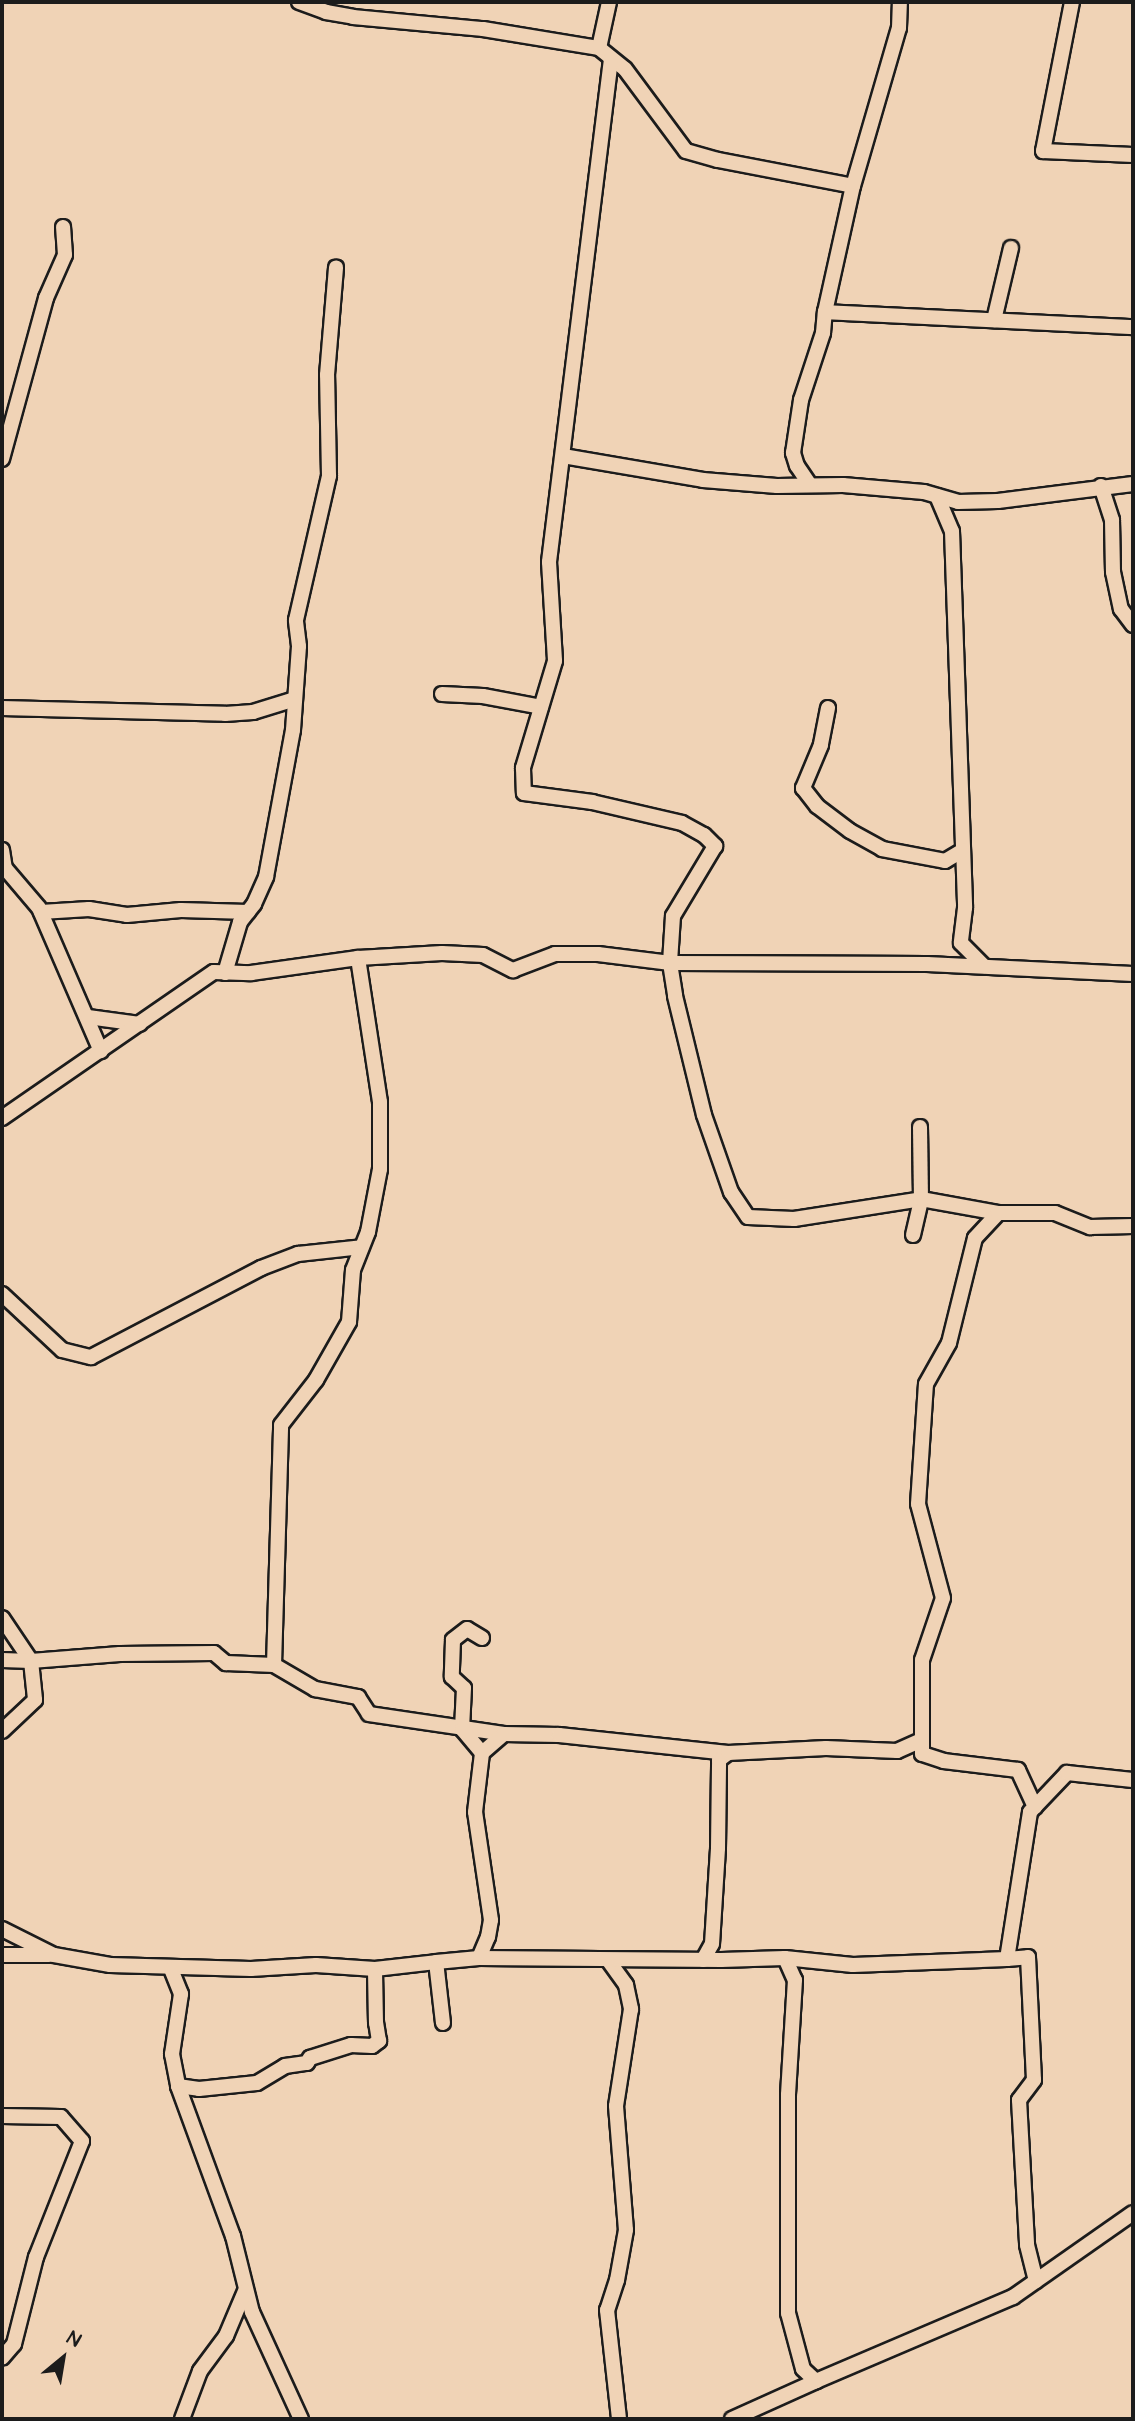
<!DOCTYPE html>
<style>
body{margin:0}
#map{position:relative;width:1135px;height:2421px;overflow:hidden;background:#f0d3b6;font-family:"Architects Daughter",sans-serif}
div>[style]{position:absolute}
.roads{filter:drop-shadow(2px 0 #1c1c1c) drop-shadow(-2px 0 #1c1c1c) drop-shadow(0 2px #1c1c1c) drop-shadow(0 -2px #1c1c1c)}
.street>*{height:14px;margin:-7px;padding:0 7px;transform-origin:7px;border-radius:7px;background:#f0d3b6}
span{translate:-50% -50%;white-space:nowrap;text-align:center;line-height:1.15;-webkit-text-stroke:6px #f0d3b6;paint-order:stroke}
.frame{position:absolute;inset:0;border:4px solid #1c1c1c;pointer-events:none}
.north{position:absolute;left:28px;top:2323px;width:70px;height:70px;-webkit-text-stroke:5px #f0d3b6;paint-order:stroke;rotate:30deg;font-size:19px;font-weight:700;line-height:28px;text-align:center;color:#1c1c1c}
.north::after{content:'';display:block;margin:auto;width:24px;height:32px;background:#1c1c1c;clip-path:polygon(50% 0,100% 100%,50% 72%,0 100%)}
</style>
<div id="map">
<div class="roads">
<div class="street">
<i style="left:299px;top:2px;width:29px;rotate:20deg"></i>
<i style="left:326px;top:12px;width:27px;rotate:10deg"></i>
<i style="left:353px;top:17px;width:131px;rotate:5.3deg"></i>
<i style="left:483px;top:29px;width:118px;rotate:9.3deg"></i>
<i style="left:599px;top:48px;width:33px;rotate:39deg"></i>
<i style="left:625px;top:69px;width:102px;rotate:53.4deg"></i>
<i style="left:686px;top:151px;width:33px;rotate:16deg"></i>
<i style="left:718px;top:160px;width:137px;rotate:10.9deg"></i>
<i style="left:1072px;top:2px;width:152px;rotate:101deg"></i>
<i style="left:1043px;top:151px;width:90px;rotate:2.5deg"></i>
<i style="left:599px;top:48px;width:47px;rotate:-77.7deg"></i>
<i style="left:611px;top:59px;width:507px;rotate:97.03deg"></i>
<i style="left:549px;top:562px;width:99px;rotate:86.5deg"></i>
<i style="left:555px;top:661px;width:112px;rotate:106.7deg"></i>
<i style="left:523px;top:768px;width:25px;rotate:88deg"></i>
<i style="left:524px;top:793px;width:69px;rotate:7.5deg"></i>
<i style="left:592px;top:802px;width:92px;rotate:13.1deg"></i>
<i style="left:682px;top:823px;width:25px;rotate:29deg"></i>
<i style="left:704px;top:835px;width:16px;rotate:45deg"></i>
<i style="left:715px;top:846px;width:82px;rotate:121deg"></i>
<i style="left:673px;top:916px;width:47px;rotate:93.7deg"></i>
<i style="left:670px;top:963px;width:33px;rotate:81deg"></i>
<i style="left:675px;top:996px;width:122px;rotate:76.3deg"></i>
<i style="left:704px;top:1115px;width:82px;rotate:70.7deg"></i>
<i style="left:731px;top:1192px;width:30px;rotate:56deg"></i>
<i style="left:748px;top:1217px;width:46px;rotate:2.5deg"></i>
<i style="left:794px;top:1219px;width:129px;rotate:-8.9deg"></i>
<i style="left:921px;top:1199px;width:78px;rotate:10.3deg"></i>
<i style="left:825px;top:312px;width:308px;rotate:2.8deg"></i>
<i style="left:994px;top:320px;width:74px;rotate:-76.7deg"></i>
<i style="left:563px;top:456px;width:142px;rotate:9.7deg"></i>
<i style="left:703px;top:480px;width:74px;rotate:4.6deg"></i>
<i style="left:777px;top:486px;width:66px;rotate:-0.9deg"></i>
<i style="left:843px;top:485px;width:81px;rotate:4.9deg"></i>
<i style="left:924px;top:492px;width:35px;rotate:16deg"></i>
<i style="left:958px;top:502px;width:40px;rotate:-1.4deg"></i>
<i style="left:998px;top:501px;width:136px;rotate:-7.2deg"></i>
<i style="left:2px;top:459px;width:167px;rotate:-74.7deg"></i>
<i style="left:46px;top:298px;width:47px;rotate:-66.2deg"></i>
<i style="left:65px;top:255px;width:28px;rotate:-94deg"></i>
<i style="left:810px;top:485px;width:23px;rotate:-124deg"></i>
<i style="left:797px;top:466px;width:14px;rotate:-107deg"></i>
<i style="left:793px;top:453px;width:54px;rotate:-81.4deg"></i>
<i style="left:801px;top:400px;width:71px;rotate:-71.8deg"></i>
<i style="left:823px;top:333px;width:21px;rotate:-85deg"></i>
<i style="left:825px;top:312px;width:129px;rotate:-77.5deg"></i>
<i style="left:853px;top:186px;width:165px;rotate:-73.8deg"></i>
<i style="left:899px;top:28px;width:26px;rotate:-88deg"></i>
<i style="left:1101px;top:486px;width:36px;rotate:72deg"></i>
<i style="left:1112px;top:520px;width:52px;rotate:88.9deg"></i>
<i style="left:1113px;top:572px;width:38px;rotate:78deg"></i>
<i style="left:1121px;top:609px;width:20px;rotate:53deg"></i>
<i style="left:937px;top:496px;width:38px;rotate:67deg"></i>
<i style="left:952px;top:531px;width:377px;rotate:88deg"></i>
<i style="left:965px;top:908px;width:35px;rotate:97deg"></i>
<i style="left:961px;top:943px;width:33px;rotate:45deg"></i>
<i style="left:442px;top:694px;width:41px;rotate:2.8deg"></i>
<i style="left:483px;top:696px;width:59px;rotate:10.7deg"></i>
<i style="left:2px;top:708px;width:223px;rotate:1.5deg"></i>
<i style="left:225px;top:714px;width:28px;rotate:-4deg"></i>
<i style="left:253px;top:712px;width:44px;rotate:-17.2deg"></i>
<i style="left:828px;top:708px;width:38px;rotate:101deg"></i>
<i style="left:821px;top:745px;width:47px;rotate:112.7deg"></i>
<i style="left:803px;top:788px;width:23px;rotate:52deg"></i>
<i style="left:817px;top:806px;width:41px;rotate:37.1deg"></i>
<i style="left:850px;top:831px;width:37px;rotate:29deg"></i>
<i style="left:882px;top:849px;width:64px;rotate:10.8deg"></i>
<i style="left:945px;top:861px;width:21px;rotate:-31deg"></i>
<i style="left:2px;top:850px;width:18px;rotate:81deg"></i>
<i style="left:5px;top:868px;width:52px;rotate:49.6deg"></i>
<i style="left:39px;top:908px;width:156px;rotate:66.6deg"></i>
<i style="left:41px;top:912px;width:48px;rotate:-3.6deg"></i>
<i style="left:89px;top:909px;width:38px;rotate:9deg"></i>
<i style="left:127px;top:915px;width:54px;rotate:-5.3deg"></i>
<i style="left:181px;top:910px;width:67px;rotate:1.7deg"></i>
<i style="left:225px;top:973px;width:53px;rotate:-73.6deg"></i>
<i style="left:240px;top:922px;width:23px;rotate:-52deg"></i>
<i style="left:254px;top:904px;width:30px;rotate:-66deg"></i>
<i style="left:266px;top:877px;width:149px;rotate:-79.6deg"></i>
<i style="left:293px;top:730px;width:84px;rotate:-85.9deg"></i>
<i style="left:299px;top:646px;width:26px;rotate:-97deg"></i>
<i style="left:296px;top:620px;width:148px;rotate:-77.1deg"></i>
<i style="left:329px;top:476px;width:101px;rotate:-91.1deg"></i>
<i style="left:327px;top:375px;width:108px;rotate:-85.2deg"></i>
<i style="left:88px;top:1017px;width:52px;rotate:7.7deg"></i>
<i style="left:2px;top:1118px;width:257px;rotate:-34.6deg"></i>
<i style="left:214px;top:972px;width:37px;rotate:2deg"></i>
<i style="left:251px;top:973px;width:108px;rotate:-8deg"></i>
<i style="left:358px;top:958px;width:84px;rotate:-3.4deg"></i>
<i style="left:442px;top:953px;width:41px;rotate:2.8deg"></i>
<i style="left:483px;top:955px;width:34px;rotate:27deg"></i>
<i style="left:513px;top:970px;width:45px;rotate:-20.9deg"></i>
<i style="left:555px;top:954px;width:43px"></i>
<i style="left:598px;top:954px;width:73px;rotate:7.1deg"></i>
<i style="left:670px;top:963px;width:257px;rotate:0.2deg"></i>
<i style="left:927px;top:964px;width:206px;rotate:2.8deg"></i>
<i style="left:913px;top:1235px;width:37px;rotate:-77deg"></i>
<i style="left:921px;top:1199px;width:72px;rotate:-90.8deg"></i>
<i style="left:2px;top:1294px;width:82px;rotate:43deg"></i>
<i style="left:62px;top:1350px;width:30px;rotate:14deg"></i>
<i style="left:91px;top:1357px;width:192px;rotate:-27.6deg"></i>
<i style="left:261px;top:1268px;width:40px;rotate:-21deg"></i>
<i style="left:298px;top:1254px;width:64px;rotate:-6.2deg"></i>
<i style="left:2px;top:1618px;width:52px;rotate:56deg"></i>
<i style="left:31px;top:1661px;width:89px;rotate:-4.5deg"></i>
<i style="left:120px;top:1654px;width:94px;rotate:-0.6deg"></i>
<i style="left:214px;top:1653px;width:16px;rotate:40deg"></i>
<i style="left:226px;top:1663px;width:48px;rotate:2.4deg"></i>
<i style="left:274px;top:1665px;width:48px;rotate:30.3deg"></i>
<i style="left:315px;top:1689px;width:44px;rotate:10.5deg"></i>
<i style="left:358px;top:1697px;width:20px;rotate:57deg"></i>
<i style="left:369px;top:1714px;width:136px;rotate:8.4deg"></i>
<i style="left:482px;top:1638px;width:17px;rotate:-149deg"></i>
<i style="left:467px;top:1629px;width:18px;rotate:142deg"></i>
<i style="left:453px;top:1640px;width:37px;rotate:92deg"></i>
<i style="left:452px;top:1677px;width:16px;rotate:43deg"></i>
<i style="left:464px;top:1688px;width:41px;rotate:92.8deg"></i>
<i style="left:462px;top:1729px;width:31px;rotate:50deg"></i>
<i style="left:2px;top:1660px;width:29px;rotate:2deg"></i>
<i style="left:31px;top:1661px;width:39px;rotate:84deg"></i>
<i style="left:35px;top:1700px;width:45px;rotate:136.8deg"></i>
<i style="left:274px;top:1665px;width:240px;rotate:-88.3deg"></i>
<i style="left:281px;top:1425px;width:57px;rotate:-52.1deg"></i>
<i style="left:316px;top:1380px;width:67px;rotate:-60.4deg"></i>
<i style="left:349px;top:1322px;width:52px;rotate:-85.6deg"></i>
<i style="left:353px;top:1270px;width:41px;rotate:-68.5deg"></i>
<i style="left:368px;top:1232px;width:64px;rotate:-79.2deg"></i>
<i style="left:380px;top:1169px;width:67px;rotate:-90deg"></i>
<i style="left:380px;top:1102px;width:146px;rotate:-98.7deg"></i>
<i style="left:1035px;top:1807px;width:41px;rotate:-114.7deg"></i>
<i style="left:1018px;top:1770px;width:75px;rotate:-173.1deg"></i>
<i style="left:944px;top:1761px;width:23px;rotate:-162deg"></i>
<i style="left:922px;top:1754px;width:94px;rotate:-90deg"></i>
<i style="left:922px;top:1660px;width:65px;rotate:-71.3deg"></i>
<i style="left:943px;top:1598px;width:97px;rotate:-104.9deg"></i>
<i style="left:918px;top:1504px;width:120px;rotate:-86.2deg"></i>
<i style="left:926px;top:1384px;width:47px;rotate:-60.7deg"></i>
<i style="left:949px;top:1343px;width:108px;rotate:-76.1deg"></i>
<i style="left:975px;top:1238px;width:34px;rotate:-47deg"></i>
<i style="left:998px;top:1213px;width:57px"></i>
<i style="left:1055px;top:1213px;width:38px;rotate:22deg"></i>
<i style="left:1090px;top:1227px;width:43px;rotate:-1.3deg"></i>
<i style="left:2px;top:1929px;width:58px;rotate:26.6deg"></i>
<i style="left:54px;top:1955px;width:57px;rotate:10.1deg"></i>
<i style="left:110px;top:1965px;width:141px;rotate:1.6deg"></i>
<i style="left:251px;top:1969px;width:65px;rotate:-3.5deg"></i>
<i style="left:316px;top:1965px;width:59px;rotate:3.9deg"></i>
<i style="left:375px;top:1969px;width:61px;rotate:-6.5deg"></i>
<i style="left:2px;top:1955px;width:47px"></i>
<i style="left:479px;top:1958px;width:23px;rotate:-67deg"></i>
<i style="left:488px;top:1937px;width:17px;rotate:-80deg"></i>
<i style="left:491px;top:1920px;width:109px;rotate:-98.4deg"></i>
<i style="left:475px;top:1812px;width:59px;rotate:-83.2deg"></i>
<i style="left:482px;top:1753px;width:29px;rotate:-41deg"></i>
<i style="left:504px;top:1734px;width:55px;rotate:1deg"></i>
<i style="left:559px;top:1735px;width:170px;rotate:6.1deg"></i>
<i style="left:785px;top:1958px;width:24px;rotate:66deg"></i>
<i style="left:795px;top:1980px;width:115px;rotate:93.5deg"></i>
<i style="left:788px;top:2095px;width:218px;rotate:90deg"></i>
<i style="left:788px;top:2313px;width:58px;rotate:75deg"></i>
<i style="left:803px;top:2369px;width:18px;rotate:43deg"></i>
<i style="left:816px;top:2381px;width:214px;rotate:-23.1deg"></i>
<i style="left:1013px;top:2297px;width:146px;rotate:-35deg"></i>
<i style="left:1007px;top:1959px;width:21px;rotate:-5deg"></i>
<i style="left:1028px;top:1957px;width:123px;rotate:87.2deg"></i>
<i style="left:1034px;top:2080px;width:25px;rotate:127deg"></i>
<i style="left:1019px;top:2100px;width:145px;rotate:86.8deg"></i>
<i style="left:1027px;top:2245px;width:37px;rotate:76deg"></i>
<i style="left:608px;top:1960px;width:31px;rotate:54deg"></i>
<i style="left:626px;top:1985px;width:25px;rotate:78deg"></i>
<i style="left:631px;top:2009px;width:98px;rotate:98.8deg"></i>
<i style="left:616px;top:2106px;width:124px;rotate:85.4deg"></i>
<i style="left:626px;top:2230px;width:51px;rotate:100.2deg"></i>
<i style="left:617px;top:2280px;width:32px;rotate:108deg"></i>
<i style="left:607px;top:2310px;width:110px;rotate:83.7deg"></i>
<i style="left:703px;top:1960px;width:18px;rotate:-61deg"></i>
<i style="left:712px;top:1944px;width:96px;rotate:-86.4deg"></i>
<i style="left:718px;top:1848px;width:88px;rotate:-89.3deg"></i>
<i style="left:719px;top:1760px;width:11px;rotate:-38deg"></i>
<i style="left:728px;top:1753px;width:98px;rotate:-2.9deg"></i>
<i style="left:826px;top:1748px;width:71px;rotate:2.4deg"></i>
<i style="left:897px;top:1751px;width:27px;rotate:-24deg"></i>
<i style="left:171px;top:1969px;width:27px;rotate:68deg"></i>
<i style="left:181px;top:1994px;width:61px;rotate:98.5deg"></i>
<i style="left:172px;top:2054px;width:33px;rotate:79deg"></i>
<i style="left:178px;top:2086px;width:160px;rotate:69.9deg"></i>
<i style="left:233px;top:2236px;width:78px;rotate:76deg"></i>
<i style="left:252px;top:2312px;width:118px;rotate:65.4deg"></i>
<i style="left:443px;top:2023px;width:61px;rotate:-96.5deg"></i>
<i style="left:436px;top:1962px;width:43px;rotate:-5.3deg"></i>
<i style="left:479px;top:1958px;width:242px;rotate:0.5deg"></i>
<i style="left:721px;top:1960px;width:64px;rotate:-1.8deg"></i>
<i style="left:785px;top:1958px;width:68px;rotate:5.9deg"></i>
<i style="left:853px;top:1965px;width:154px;rotate:-2.2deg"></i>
<i style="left:1007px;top:1959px;width:149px;rotate:-81.1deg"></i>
<i style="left:1030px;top:1812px;width:54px;rotate:-46.5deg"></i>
<i style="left:1067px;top:1773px;width:66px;rotate:6.1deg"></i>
<i style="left:178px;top:2086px;width:21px;rotate:8deg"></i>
<i style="left:199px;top:2089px;width:58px;rotate:-5.9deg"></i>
<i style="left:257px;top:2083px;width:33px;rotate:-31deg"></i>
<i style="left:285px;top:2066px;width:22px;rotate:-8deg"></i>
<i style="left:307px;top:2063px;width:6px;rotate:-59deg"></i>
<i style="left:310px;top:2058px;width:43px;rotate:-17.6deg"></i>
<i style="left:351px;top:2045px;width:21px;rotate:3deg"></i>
<i style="left:372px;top:2046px;width:9px;rotate:-36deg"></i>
<i style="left:379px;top:2041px;width:18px;rotate:-99deg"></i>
<i style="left:376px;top:2023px;width:54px;rotate:-91.1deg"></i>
<i style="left:2px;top:2116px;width:59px;rotate:1deg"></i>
<i style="left:61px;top:2117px;width:32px;rotate:49deg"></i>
<i style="left:82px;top:2141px;width:125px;rotate:111.6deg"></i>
<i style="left:36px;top:2257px;width:90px;rotate:104.2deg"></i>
<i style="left:14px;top:2344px;width:18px;rotate:131deg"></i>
<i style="left:182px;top:2419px;width:51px;rotate:-69.4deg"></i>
<i style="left:200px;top:2371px;width:44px;rotate:-53.4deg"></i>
<i style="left:226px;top:2336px;width:49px;rotate:-67.1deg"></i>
<i style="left:732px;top:2419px;width:92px;rotate:-24.3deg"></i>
</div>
</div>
<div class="frame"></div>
<div class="north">N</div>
</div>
